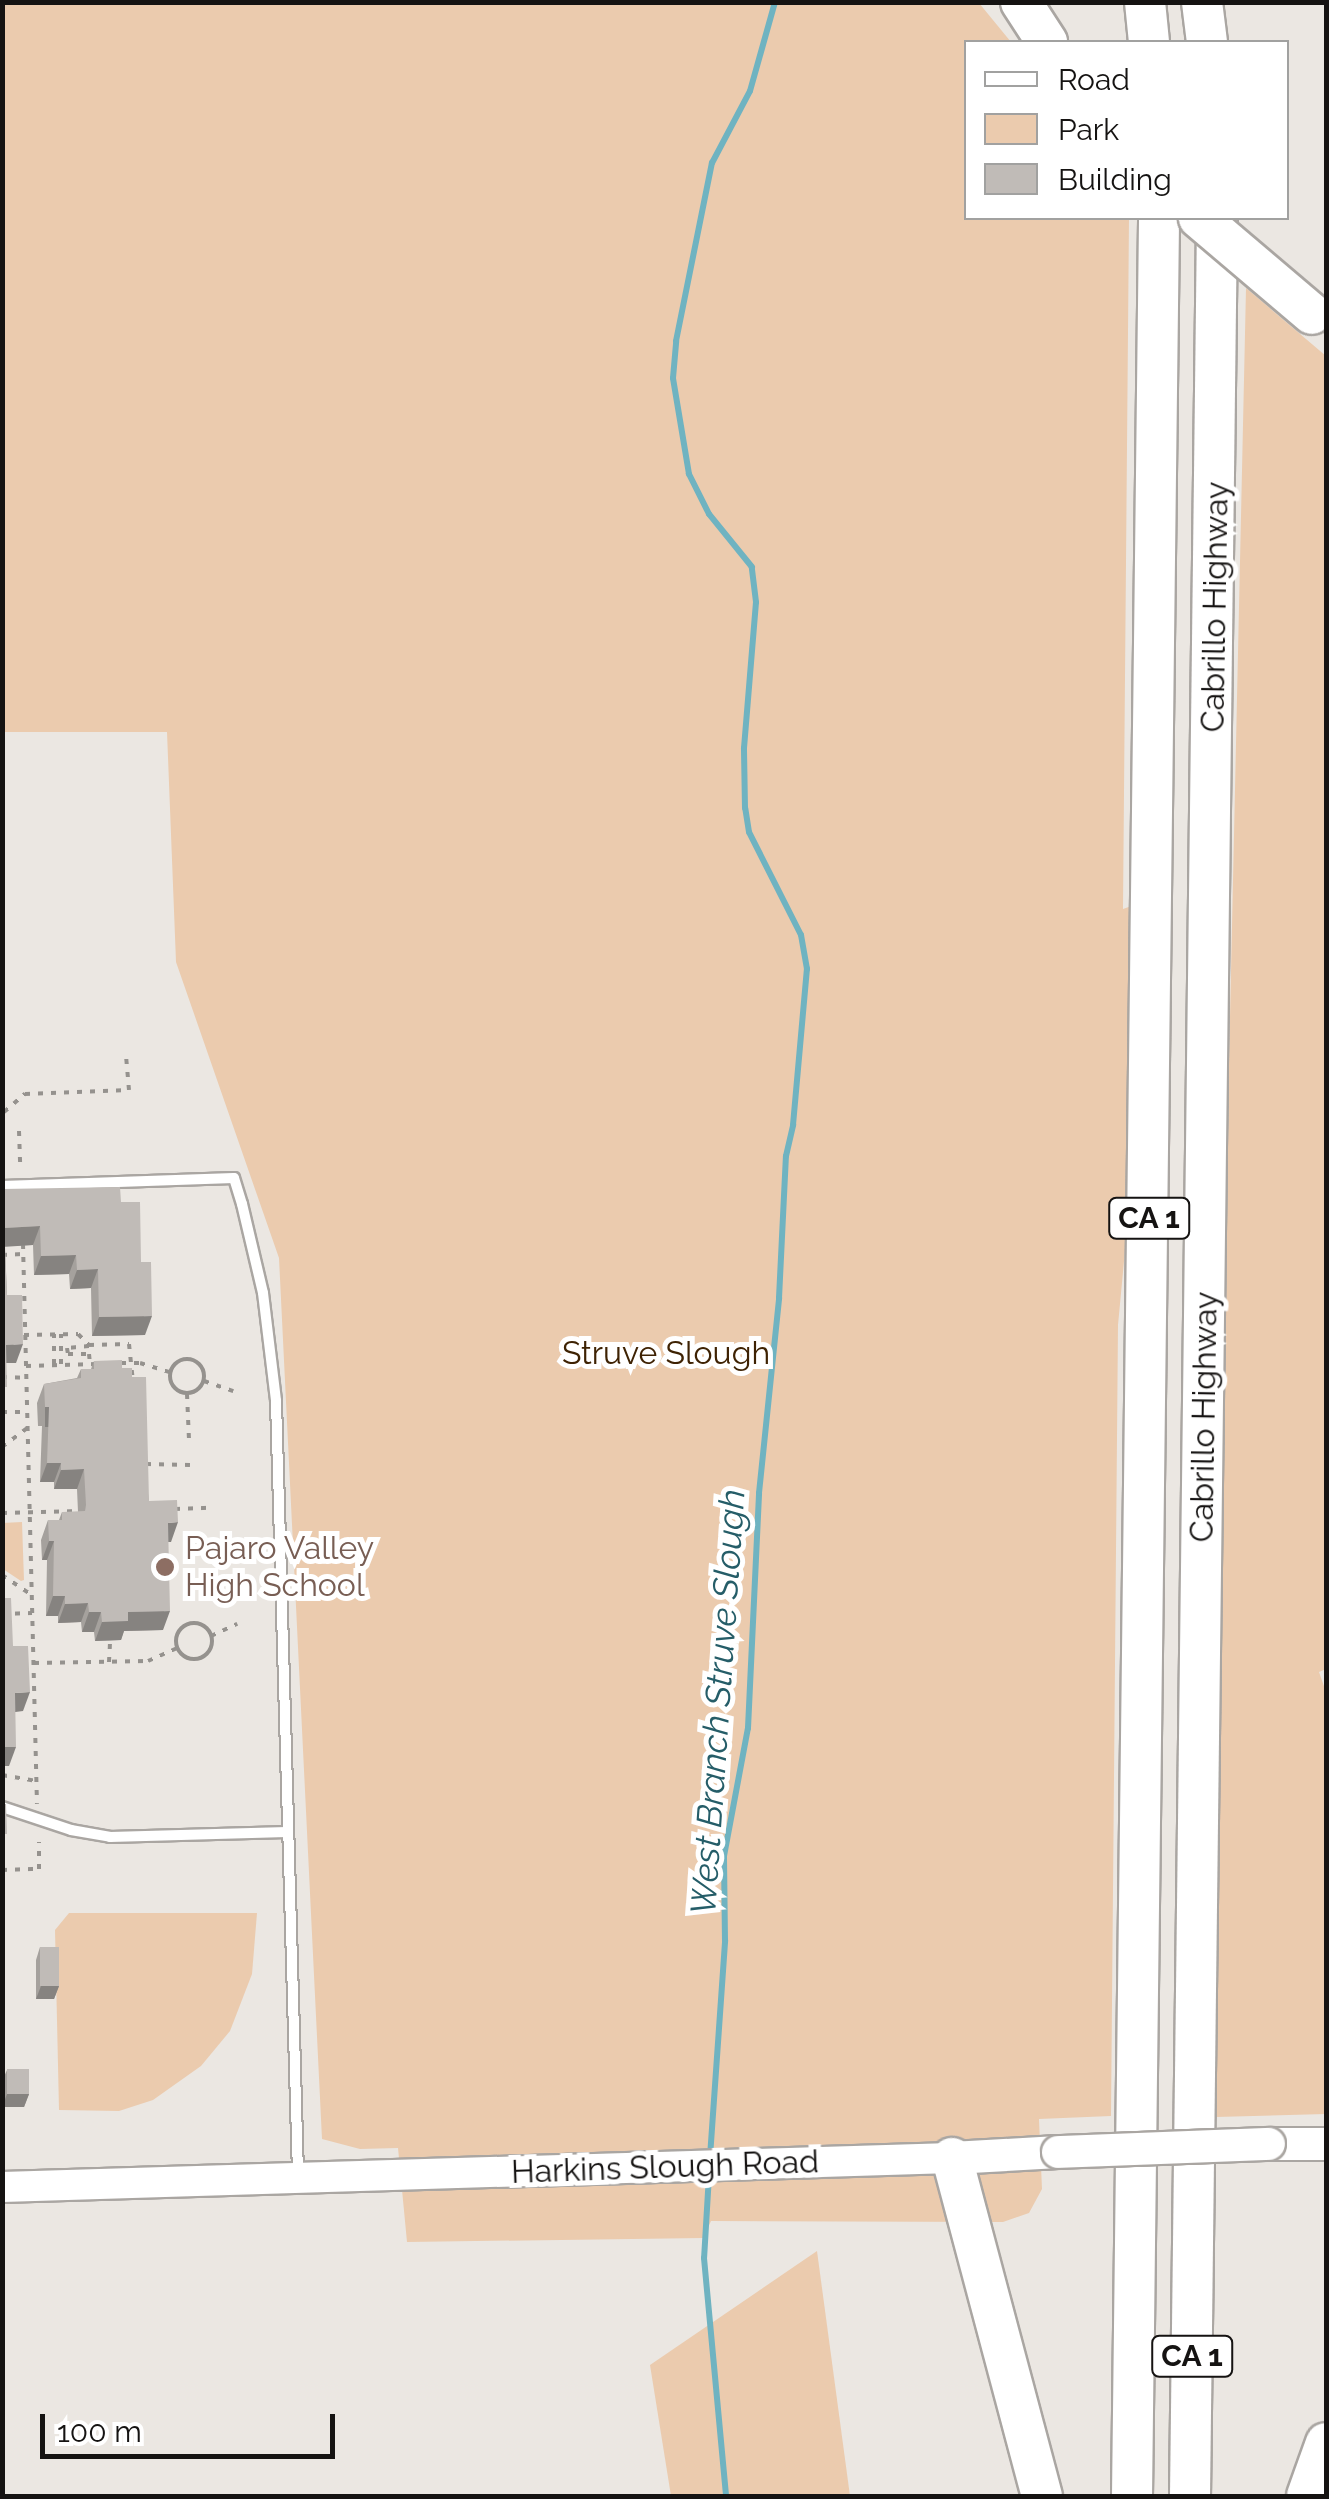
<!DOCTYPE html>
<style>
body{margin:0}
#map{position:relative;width:1329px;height:2499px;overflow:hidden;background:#ebe7e2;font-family:Raleway,sans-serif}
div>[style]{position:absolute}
.green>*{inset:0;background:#ebcbae}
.stream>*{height:6px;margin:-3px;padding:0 3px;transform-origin:3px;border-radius:3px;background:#6fb3c1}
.path>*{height:4px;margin-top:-2px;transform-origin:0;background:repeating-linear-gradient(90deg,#95928e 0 5px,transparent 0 13px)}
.path>.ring{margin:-2px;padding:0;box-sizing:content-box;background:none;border:4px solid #95928e;border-radius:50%}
.roads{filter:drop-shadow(2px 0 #aaa6a2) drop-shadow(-2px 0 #aaa6a2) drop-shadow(0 2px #aaa6a2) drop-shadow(0 -2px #aaa6a2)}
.lane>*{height:10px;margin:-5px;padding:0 5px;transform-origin:5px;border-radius:5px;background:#fff}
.secondary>*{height:30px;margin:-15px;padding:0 15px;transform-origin:15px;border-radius:15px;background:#fff}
.primary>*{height:32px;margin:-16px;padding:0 16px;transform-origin:16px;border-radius:16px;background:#fff}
.highway>*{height:40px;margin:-20px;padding:0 20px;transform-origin:20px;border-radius:20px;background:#fff}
.bridges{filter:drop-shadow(2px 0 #aaa6a2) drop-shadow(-2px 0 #aaa6a2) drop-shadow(0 2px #aaa6a2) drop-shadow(0 -2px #aaa6a2)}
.primary-bridge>*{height:32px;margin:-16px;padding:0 16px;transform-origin:16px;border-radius:16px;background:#fff}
.highway-bridge>*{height:40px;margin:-20px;padding:0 20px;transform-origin:20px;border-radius:20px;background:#fff}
.wall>*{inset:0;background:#a5a19d}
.shaded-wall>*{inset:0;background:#868380;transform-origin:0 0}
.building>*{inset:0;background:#c0bbb7;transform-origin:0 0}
.dots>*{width:28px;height:28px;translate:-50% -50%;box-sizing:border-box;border:5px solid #fff;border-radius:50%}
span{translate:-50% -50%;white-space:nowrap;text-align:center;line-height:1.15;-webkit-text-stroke:10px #fff;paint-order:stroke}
.shield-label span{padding:2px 8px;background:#fff;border:2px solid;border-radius:8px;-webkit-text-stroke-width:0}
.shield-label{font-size:30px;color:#151312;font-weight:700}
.street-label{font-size:32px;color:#151312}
.park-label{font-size:32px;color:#3e2203}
.education-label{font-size:32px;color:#785e54}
.left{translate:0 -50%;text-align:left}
.water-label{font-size:35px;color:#255d68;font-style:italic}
.frame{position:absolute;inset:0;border:5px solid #151312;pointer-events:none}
.legend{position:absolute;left:964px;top:40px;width:325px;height:180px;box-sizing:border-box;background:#fff;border:2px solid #a1a1a0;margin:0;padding:12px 18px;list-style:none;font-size:30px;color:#151312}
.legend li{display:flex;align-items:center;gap:20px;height:50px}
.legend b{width:50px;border:2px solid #a1a1a0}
.scale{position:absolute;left:40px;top:2414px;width:295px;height:45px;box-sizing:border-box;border:5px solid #151312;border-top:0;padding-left:12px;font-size:30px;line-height:35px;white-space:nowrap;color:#151312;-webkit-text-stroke:8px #fff;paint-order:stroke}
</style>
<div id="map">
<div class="green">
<i style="clip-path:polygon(2px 3px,979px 3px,1011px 42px,966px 42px,966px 218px,1129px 218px,1123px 909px,1151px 899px,1146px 1028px,1118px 1325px,1111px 2116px,1039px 2119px,1042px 2189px,1029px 2213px,1003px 2222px,711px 2221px,703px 2238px,407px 2242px,398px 2148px,360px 2149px,322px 2139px,279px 1258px,176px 962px,167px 732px,3px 732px)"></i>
<i style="clip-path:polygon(1246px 288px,1326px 356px,1326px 1669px,1319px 1672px,1326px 1692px,1326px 2114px,1216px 2117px,1229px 1063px)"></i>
<i style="clip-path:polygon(22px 1522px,24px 1580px,21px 1581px,3px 1569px,2px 1523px)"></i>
<i style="clip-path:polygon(69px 1913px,257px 1913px,252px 1974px,230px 2031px,201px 2066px,153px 2100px,119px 2111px,59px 2110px,55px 1930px)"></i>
<i style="clip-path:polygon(817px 2251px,850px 2496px,671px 2496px,650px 2365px)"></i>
</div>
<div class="stream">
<i style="left:710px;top:2157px;width:217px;rotate:-86deg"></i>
<i style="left:725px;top:1941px;width:85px;rotate:-90.7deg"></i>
<i style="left:724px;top:1856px;width:130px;rotate:-79.4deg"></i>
<i style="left:748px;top:1728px;width:235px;rotate:-87.3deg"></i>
<i style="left:759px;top:1493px;width:196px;rotate:-84.1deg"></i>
<i style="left:779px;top:1298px;width:142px;rotate:-87.2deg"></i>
<i style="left:786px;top:1156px;width:32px;rotate:-77deg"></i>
<i style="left:793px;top:1125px;width:157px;rotate:-84.9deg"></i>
<i style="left:807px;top:969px;width:35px;rotate:-100deg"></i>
<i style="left:801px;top:935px;width:115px;rotate:-116.8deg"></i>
<i style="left:749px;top:832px;width:24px;rotate:-99deg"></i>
<i style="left:745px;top:808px;width:60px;rotate:-91deg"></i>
<i style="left:744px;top:748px;width:146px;rotate:-85.3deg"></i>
<i style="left:756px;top:602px;width:35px;rotate:-97deg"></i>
<i style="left:752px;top:567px;width:68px;rotate:-129.1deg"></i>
<i style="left:709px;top:514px;width:45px;rotate:-116.6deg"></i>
<i style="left:689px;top:474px;width:97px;rotate:-99.5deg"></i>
<i style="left:673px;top:378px;width:37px;rotate:-85deg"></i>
<i style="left:676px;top:341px;width:182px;rotate:-78.6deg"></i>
<i style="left:712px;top:163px;width:81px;rotate:-62.2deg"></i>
<i style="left:750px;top:91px;width:92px;rotate:-74.3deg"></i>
<i style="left:709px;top:2175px;width:83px;rotate:93.4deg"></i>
<i style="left:704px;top:2258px;width:239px;rotate:84.7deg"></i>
</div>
<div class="path">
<i style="left:4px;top:1112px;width:28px;rotate:-41deg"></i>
<i style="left:25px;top:1094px;width:104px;rotate:-2.2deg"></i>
<i style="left:129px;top:1090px;width:32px;rotate:-95deg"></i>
<i style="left:19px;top:1131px;width:38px;rotate:88deg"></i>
<i style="left:23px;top:1244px;width:560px;rotate:88.57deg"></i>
<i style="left:2px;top:1255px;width:21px;rotate:-3deg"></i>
<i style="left:24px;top:1335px;width:54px;rotate:-1.1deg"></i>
<i style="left:78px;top:1334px;width:16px;rotate:45deg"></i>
<i style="left:89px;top:1345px;width:40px;rotate:-1.4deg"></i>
<i style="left:129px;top:1344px;width:38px;rotate:84deg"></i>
<i style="left:89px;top:1346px;width:22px;rotate:175deg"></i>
<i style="left:67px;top:1348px;width:6px;rotate:81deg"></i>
<i style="left:68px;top:1354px;width:21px"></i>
<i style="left:89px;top:1354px;width:10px;rotate:84deg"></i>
<i class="ring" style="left:170px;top:1359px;width:30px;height:30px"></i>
<i style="left:121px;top:1363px;width:19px"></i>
<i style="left:140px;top:1363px;width:31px;rotate:17deg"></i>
<i style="left:54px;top:1364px;width:30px;rotate:-90deg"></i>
<i style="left:61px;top:1364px;width:30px;rotate:-90deg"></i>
<i style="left:26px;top:1366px;width:71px;rotate:-1.6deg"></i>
<i style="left:2px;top:1377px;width:23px;rotate:2deg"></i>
<i style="left:204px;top:1381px;width:31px;rotate:19deg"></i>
<i style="left:187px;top:1394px;width:45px;rotate:87.5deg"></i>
<i style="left:2px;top:1412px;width:24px"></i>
<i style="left:2px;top:1447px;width:31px;rotate:-37deg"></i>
<i style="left:146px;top:1464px;width:44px;rotate:1.3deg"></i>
<i style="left:175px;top:1509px;width:35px;rotate:-2deg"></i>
<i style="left:2px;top:1513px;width:78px;rotate:-1.5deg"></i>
<i style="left:2px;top:1575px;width:36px;rotate:34deg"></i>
<i style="left:2px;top:1614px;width:30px;rotate:-2deg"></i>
<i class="ring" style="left:176px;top:1623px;width:32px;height:32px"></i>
<i style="left:211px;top:1636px;width:29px;rotate:-25deg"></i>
<i style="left:109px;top:1662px;width:21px;rotate:-87deg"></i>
<i style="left:34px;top:1663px;width:114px;rotate:-1deg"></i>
<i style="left:148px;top:1661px;width:32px;rotate:-24deg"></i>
<i style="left:2px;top:1775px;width:35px;rotate:10deg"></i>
<i style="left:2px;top:1870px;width:37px;rotate:-2deg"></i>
<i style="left:39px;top:1869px;width:27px;rotate:-90deg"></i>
</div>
<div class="roads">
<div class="lane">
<i style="left:2px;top:1186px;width:232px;rotate:-2deg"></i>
<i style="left:234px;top:1178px;width:27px;rotate:73deg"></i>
<i style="left:242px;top:1204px;width:91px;rotate:76.7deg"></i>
<i style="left:263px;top:1293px;width:109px;rotate:83.1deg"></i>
<i style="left:276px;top:1401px;width:774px;rotate:88.37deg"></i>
<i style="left:2px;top:1807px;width:73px;rotate:18.4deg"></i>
<i style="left:71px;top:1830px;width:40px;rotate:10deg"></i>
<i style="left:110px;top:1837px;width:177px;rotate:-1.6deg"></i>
</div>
<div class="secondary">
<i style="left:2px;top:2187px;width:950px;rotate:-1.75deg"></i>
</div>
<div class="primary">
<i style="left:1269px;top:2144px;width:57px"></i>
<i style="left:952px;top:2158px;width:106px;rotate:-3.2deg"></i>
</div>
<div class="highway">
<i style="left:1021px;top:2px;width:48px;rotate:57deg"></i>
<i style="left:1145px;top:2px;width:40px;rotate:84.3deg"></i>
<i style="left:1202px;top:2px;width:40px;rotate:82.9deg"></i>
<i style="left:952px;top:2158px;width:350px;rotate:75.1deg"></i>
<i style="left:1132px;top:2496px;width:2278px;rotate:-89.32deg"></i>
<i style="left:1190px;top:2496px;width:2278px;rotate:-89.32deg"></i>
<i style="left:1307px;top:2496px;width:56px;rotate:-70.3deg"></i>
</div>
</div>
<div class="bridges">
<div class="primary-bridge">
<i style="left:1058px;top:2152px;width:211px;rotate:-2.2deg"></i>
</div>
<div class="highway-bridge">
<i style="left:1199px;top:218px;width:148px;rotate:40.3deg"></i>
</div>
</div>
<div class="wall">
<i style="clip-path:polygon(2px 1189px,121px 1202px,141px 1262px,145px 1335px,92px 1336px,91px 1288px,70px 1289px,69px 1274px,34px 1275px,33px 1245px,5px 1246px,7px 1295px,16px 1363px,6px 1363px)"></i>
<i style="clip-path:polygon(94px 1361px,122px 1368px,132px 1377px,149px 1501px,171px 1542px,168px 1542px,163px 1630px,124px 1631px,121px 1640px,95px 1641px,94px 1632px,82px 1632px,81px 1622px,58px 1623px,58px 1616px,46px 1616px,47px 1560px,42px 1560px,41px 1540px,48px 1520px,59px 1520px,62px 1512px,78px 1512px,77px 1489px,54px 1489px,54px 1482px,40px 1482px,42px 1426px,38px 1426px,37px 1403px,44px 1384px,77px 1378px,81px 1369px,91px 1369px)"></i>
<i style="clip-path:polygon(40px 1947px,59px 1986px,54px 1999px,36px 1999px,36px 1960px)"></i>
<i style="clip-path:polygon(7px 2070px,29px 2094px,24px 2107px,2px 2107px,2px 2081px)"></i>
</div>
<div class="shaded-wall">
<i style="clip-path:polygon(40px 1226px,33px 1245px,2px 1247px,4px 1228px)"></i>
<i style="clip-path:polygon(76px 1255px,69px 1274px,34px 1275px,41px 1256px)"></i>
<i style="clip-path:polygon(98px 1269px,91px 1288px,70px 1289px,77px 1270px)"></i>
<i style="clip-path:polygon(152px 1316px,145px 1335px,92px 1336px,99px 1317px)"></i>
<i style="clip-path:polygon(23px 1344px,16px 1363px,2px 1363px,6px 1345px)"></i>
<i style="left:45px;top:1407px;width:4px;height:20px"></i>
<i style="clip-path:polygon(47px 1463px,61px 1463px,54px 1482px,40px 1482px)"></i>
<i style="clip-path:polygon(84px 1469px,77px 1489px,54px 1489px,61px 1470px)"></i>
<i style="clip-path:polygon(178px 1522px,171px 1542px,160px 1542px,168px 1523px)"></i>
<i style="clip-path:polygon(49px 1541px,54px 1541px,47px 1560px,42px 1560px)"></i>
<i style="clip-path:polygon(53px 1596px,65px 1596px,58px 1616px,46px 1616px)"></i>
<i style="clip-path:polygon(88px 1603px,81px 1622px,58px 1623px,65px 1604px)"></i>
<i style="clip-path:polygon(170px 1611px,163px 1630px,124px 1631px,121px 1640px,95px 1641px,102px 1622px,128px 1612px)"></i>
<i style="clip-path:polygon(89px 1612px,101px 1612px,94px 1632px,82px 1632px)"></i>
<i style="clip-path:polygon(30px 1692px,23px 1711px,8px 1713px,15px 1693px)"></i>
<i style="clip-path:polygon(2px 1747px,16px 1747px,9px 1766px,2px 1766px)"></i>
<i style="clip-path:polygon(41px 1986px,59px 1986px,54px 1999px,36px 1999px)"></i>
<i style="clip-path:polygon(7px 2094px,29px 2094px,24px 2107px,2px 2107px)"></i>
</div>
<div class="building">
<i style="clip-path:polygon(120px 1187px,121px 1202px,140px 1202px,141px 1262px,151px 1262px,152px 1316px,99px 1317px,98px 1269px,77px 1270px,76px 1255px,41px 1256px,40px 1226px,4px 1228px,7px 1295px,22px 1295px,23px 1344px,6px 1345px,7px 1387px,2px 1387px,2px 1189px)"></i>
<i style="clip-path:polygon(122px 1360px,122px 1368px,132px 1368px,132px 1377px,146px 1377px,149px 1501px,177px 1500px,178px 1522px,168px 1523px,170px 1611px,128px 1612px,128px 1621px,102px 1622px,101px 1612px,89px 1612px,88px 1603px,65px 1604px,65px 1596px,53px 1596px,54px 1541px,49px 1541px,48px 1520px,62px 1520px,62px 1512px,85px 1511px,86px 1505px,84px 1469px,61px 1470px,61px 1463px,47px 1463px,49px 1407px,45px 1407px,44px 1384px,81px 1378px,81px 1369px,94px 1369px,94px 1361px)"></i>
<i style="clip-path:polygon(2px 1598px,11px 1598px,13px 1646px,28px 1646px,30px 1692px,15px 1693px,16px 1747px,2px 1747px)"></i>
<i style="clip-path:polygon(2px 1804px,6px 1804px,7px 1834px,2px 1834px)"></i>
<i style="left:40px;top:1947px;width:19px;height:39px"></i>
<i style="left:29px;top:2069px;width:25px;height:22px;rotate:90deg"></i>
</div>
<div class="dots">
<i style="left:165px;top:1567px;background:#8d6e63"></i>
</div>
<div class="shield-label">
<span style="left:1149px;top:1218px">CA 1</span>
<span style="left:1192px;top:2356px">CA 1</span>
</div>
<div class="street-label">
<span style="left:1215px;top:607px;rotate:-89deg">Cabrillo Highway</span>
<span style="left:1204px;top:1417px;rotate:-89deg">Cabrillo Highway</span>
<span style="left:665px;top:2167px;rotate:-2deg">Harkins Slough Road</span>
</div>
<div class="park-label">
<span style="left:666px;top:1353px">Struve Slough</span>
</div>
<div class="education-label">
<span class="left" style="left:185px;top:1567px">Pajaro Valley<br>High School</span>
</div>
<div class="water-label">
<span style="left:718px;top:1702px;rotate:-86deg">West Branch Struve Slough</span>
</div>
<div class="frame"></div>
<ul class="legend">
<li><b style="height:12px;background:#fff"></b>Road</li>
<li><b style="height:28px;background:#ebcbae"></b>Park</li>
<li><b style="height:28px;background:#c0bbb7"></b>Building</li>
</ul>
<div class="scale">100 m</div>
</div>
